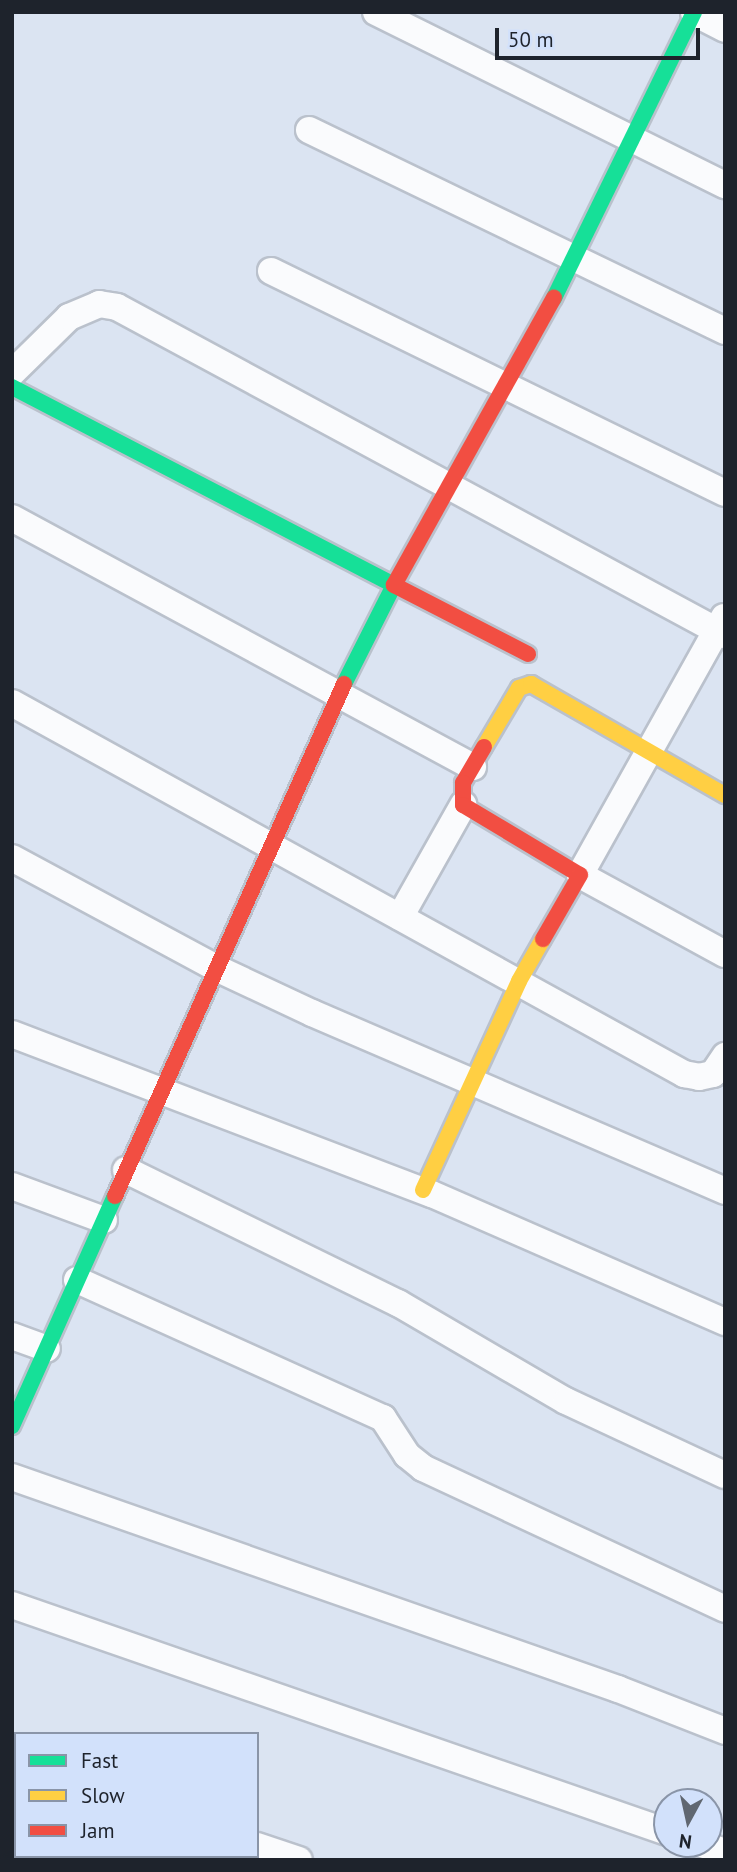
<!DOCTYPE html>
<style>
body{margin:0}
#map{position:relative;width:737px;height:1872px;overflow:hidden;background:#dbe4f2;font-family:"PT Sans",sans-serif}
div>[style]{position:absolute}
.roads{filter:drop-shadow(2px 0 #bac1cc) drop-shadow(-2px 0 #bac1cc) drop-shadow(0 2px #bac1cc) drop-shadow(0 -2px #bac1cc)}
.street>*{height:26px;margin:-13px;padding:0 13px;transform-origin:13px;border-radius:13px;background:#fafbfd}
.fast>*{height:16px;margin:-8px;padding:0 8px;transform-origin:8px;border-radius:8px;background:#16e098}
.slow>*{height:16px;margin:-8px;padding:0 8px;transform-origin:8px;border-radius:8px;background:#ffcf43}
.jam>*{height:16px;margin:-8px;padding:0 8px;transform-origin:8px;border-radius:8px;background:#f24e42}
span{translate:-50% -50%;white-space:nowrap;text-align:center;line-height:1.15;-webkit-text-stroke:5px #d2e1fb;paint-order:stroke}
.frame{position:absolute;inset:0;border:14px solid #1e232c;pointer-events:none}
.legend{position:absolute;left:14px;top:1732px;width:245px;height:126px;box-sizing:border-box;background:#d2e1fb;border:2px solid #8a95a8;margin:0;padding:9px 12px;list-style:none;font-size:21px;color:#1e232c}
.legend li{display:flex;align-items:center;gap:14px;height:35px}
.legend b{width:35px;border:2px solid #8a95a8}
.north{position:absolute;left:653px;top:1788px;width:70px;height:70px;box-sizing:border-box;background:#d2e1fb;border:2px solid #8a95a8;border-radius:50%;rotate:188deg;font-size:19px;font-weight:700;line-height:28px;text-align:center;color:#1e232c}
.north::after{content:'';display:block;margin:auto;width:24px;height:32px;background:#606771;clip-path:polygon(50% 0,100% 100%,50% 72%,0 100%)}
.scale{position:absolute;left:495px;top:28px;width:205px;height:32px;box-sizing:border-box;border:4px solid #1e232c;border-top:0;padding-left:9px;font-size:21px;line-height:24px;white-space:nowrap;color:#1e232c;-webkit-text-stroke:5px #d2e1fb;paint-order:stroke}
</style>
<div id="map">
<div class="roads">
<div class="street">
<i style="left:376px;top:12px;width:390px;rotate:26.4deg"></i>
<i style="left:694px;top:13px;width:35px;rotate:27deg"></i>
<i style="left:309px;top:130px;width:462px;rotate:25.8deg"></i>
<i style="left:271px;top:271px;width:505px;rotate:26.06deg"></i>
<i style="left:12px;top:373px;width:80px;rotate:-44.5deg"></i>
<i style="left:69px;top:317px;width:33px;rotate:-23deg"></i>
<i style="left:99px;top:304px;width:18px;rotate:9deg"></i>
<i style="left:117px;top:307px;width:691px;rotate:28.35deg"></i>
<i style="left:12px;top:518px;width:524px;rotate:28.37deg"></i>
<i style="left:724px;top:617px;width:295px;rotate:119.2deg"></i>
<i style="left:580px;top:875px;width:165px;rotate:28.6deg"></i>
<i style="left:12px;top:703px;width:768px;rotate:28.9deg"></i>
<i style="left:684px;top:1074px;width:15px;rotate:11deg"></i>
<i style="left:699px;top:1077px;width:14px;rotate:-12deg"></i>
<i style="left:713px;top:1074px;width:22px;rotate:-56deg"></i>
<i style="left:12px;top:858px;width:232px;rotate:28.3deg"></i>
<i style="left:216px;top:968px;width:106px;rotate:25.1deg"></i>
<i style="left:312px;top:1013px;width:450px;rotate:23.3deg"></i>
<i style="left:400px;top:917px;width:129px;rotate:-60.6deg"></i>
<i style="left:12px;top:1034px;width:449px;rotate:20.9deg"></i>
<i style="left:432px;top:1194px;width:320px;rotate:23.6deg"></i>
<i style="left:126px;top:1170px;width:303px;rotate:26.1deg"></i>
<i style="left:398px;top:1303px;width:194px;rotate:30.3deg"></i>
<i style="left:566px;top:1401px;width:175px;rotate:25deg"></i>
<i style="left:12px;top:1186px;width:98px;rotate:20.3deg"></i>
<i style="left:77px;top:1280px;width:336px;rotate:24.3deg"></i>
<i style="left:383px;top:1418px;width:44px;rotate:57deg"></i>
<i style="left:407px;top:1455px;width:21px;rotate:39deg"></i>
<i style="left:423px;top:1468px;width:333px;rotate:25deg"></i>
<i style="left:12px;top:1336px;width:37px;rotate:20deg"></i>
<i style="left:12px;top:1477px;width:642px;rotate:19.28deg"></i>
<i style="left:618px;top:1689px;width:115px;rotate:21.4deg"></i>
<i style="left:12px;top:1605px;width:693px;rotate:19.11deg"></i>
<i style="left:12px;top:1760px;width:4px;rotate:27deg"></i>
<i style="left:701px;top:1844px;width:25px;rotate:18deg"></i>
<i style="left:257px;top:1846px;width:44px;rotate:18.4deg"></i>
</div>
<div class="fast">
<i style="left:554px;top:298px;width:318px;rotate:-63.9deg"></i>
<i style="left:12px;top:387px;width:430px;rotate:27.4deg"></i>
<i style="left:394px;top:585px;width:111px;rotate:116.8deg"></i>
<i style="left:12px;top:1426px;width:252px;rotate:-65.9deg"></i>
</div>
<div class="slow">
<i style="left:484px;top:747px;width:69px;rotate:-59.3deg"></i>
<i style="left:519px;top:688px;width:13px;rotate:-18deg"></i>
<i style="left:531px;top:684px;width:224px;rotate:29.8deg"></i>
<i style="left:423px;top:1190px;width:230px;rotate:-65.3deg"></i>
<i style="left:519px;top:981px;width:48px;rotate:-60.3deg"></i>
</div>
<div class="jam">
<i style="left:528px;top:654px;width:151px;rotate:-152.8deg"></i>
<i style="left:394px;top:585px;width:329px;rotate:-60.9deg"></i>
<i style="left:484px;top:747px;width:42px;rotate:120.3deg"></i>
<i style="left:463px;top:783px;width:22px;rotate:90deg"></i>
<i style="left:463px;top:805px;width:136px;rotate:30.9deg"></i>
<i style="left:580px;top:875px;width:74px;rotate:120deg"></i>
<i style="left:115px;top:1196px;width:561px;rotate:-65.9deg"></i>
</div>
</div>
<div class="frame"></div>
<ul class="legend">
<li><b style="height:9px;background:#16e098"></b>Fast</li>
<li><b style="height:9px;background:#ffcf43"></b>Slow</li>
<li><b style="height:9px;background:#f24e42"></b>Jam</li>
</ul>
<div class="north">N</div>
<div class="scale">50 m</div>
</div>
